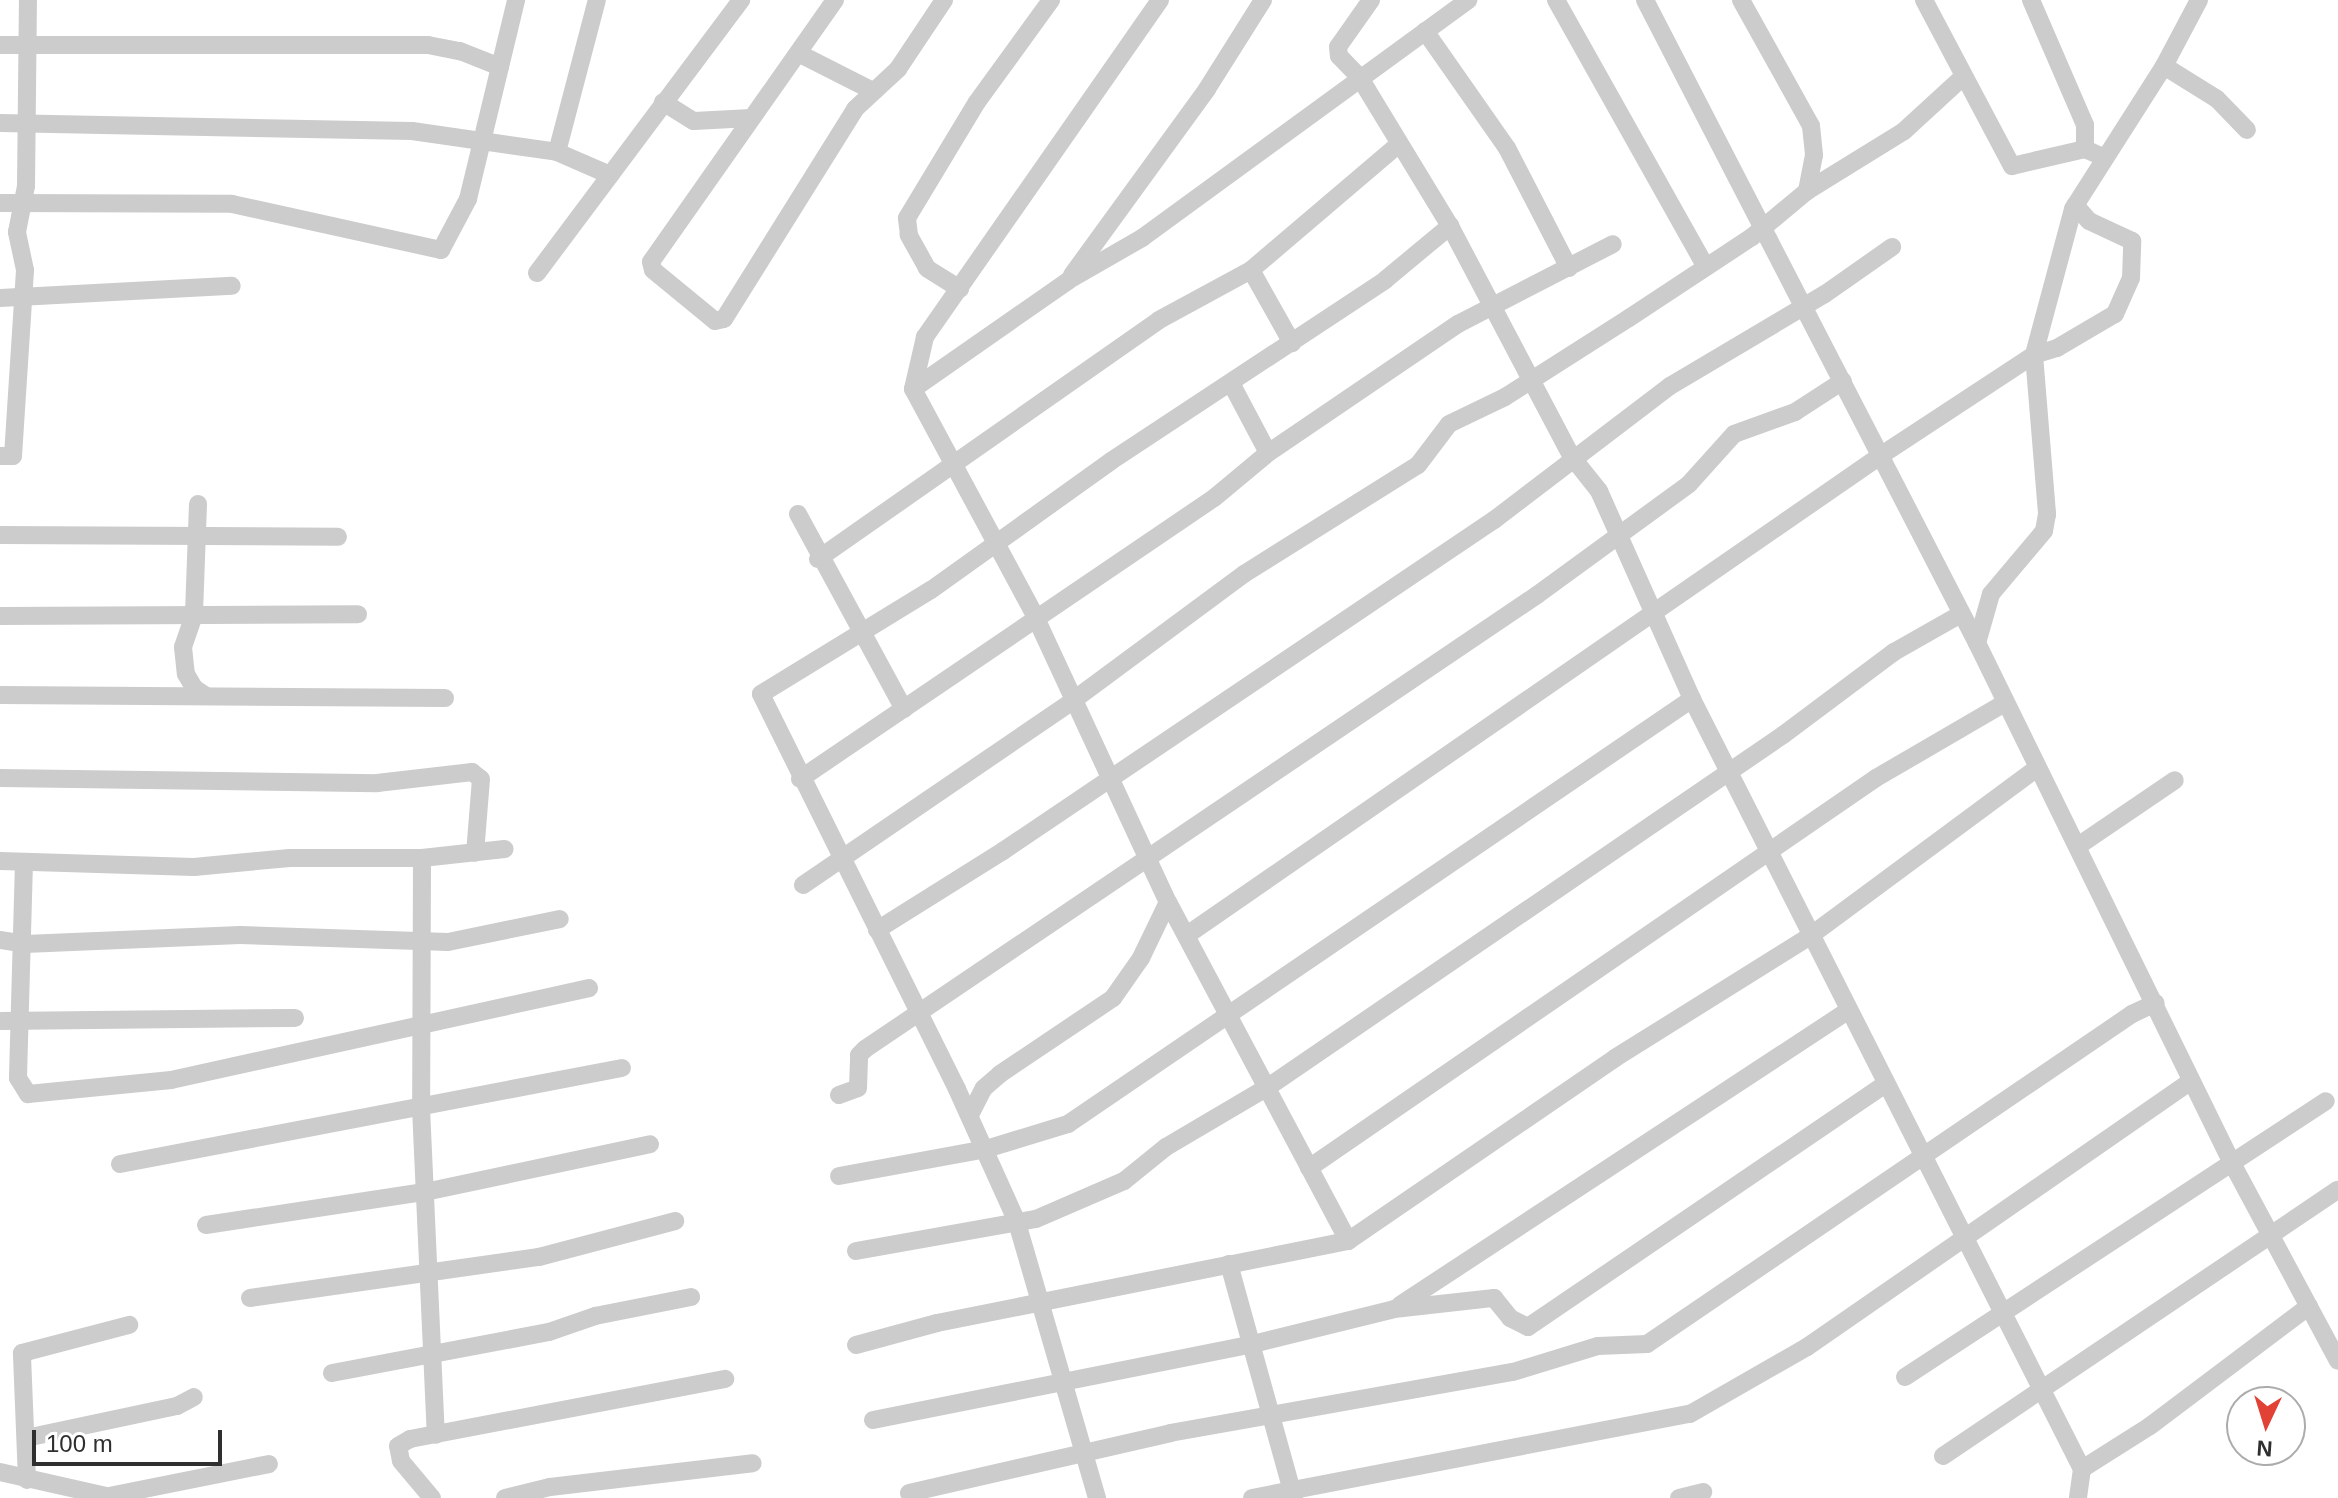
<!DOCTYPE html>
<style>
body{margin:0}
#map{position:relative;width:2338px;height:1498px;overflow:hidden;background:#fff;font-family:Arial,sans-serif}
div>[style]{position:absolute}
.minor>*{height:18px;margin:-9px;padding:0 9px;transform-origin:9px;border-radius:9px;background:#ccc}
span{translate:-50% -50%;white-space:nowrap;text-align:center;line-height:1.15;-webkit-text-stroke:8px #fff;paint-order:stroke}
.north{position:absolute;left:2226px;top:1386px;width:80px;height:80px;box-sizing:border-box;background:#fff;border:2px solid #acacac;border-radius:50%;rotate:184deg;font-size:22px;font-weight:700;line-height:32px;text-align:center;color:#2f2f2f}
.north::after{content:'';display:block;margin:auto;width:28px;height:36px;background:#e24135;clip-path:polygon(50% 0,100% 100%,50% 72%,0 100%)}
.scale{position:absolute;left:32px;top:1430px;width:190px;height:36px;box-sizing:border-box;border:4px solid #2f2f2f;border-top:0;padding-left:10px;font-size:24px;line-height:28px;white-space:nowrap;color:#2f2f2f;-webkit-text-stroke:6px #fff;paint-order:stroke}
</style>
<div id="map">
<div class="minor">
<i style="left:835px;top:0;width:320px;rotate:125.1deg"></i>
<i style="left:651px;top:262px;width:8px;rotate:76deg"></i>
<i style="left:653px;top:270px;width:80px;rotate:39.4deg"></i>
<i style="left:715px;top:321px;width:9px;rotate:-13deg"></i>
<i style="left:724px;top:319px;width:248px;rotate:-58deg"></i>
<i style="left:855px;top:109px;width:59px;rotate:-42.9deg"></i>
<i style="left:898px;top:69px;width:83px;rotate:-56.3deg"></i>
<i style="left:1160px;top:0;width:411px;rotate:124.9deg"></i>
<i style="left:925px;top:337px;width:53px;rotate:103deg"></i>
<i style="left:913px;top:389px;width:258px;rotate:61.7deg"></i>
<i style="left:1035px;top:616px;width:315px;rotate:65.1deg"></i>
<i style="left:1168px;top:902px;width:384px;rotate:62deg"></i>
<i style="left:1371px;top:0;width:57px;rotate:125.1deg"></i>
<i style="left:1338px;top:47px;width:9px;rotate:84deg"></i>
<i style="left:1339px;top:56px;width:30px;rotate:46deg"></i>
<i style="left:1360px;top:78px;width:173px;rotate:58.7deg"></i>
<i style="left:1450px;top:226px;width:261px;rotate:62.2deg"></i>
<i style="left:1572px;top:457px;width:43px;rotate:51.5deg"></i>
<i style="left:1599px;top:491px;width:228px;rotate:65.9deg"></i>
<i style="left:1692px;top:699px;width:863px;rotate:63.14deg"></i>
<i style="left:2082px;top:1469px;width:29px;rotate:98deg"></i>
<i style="left:1556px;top:0;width:305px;rotate:60.7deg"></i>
<i style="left:1645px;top:0;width:724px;rotate:62.69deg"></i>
<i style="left:1741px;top:0;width:144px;rotate:60.9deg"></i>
<i style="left:1811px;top:126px;width:29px;rotate:84deg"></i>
<i style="left:1814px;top:155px;width:37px;rotate:101deg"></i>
<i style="left:1924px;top:0;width:188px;rotate:62.1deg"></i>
<i style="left:2012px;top:166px;width:75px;rotate:-13.1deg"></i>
<i style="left:2085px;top:149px;width:20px;rotate:24deg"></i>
<i style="left:2031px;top:0;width:136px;rotate:66.6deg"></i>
<i style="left:2085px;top:125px;width:24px;rotate:90deg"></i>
<i style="left:2199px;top:0;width:75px;rotate:117.9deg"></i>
<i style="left:2164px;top:66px;width:169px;rotate:122.5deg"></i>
<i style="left:2073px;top:209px;width:151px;rotate:105deg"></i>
<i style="left:2034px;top:355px;width:160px;rotate:85.3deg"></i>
<i style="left:2047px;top:514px;width:17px;rotate:100deg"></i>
<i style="left:2044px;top:531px;width:82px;rotate:130.1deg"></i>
<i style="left:1991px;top:594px;width:51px;rotate:105.9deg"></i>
<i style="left:1977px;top:643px;width:581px;rotate:63.88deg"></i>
<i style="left:2233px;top:1165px;width:222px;rotate:61.8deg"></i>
<i style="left:1425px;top:31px;width:143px;rotate:55deg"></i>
<i style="left:1507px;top:148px;width:135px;rotate:62.7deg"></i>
<i style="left:0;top:45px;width:428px"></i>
<i style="left:428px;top:45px;width:33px;rotate:11deg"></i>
<i style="left:460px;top:51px;width:43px;rotate:21.8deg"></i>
<i style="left:798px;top:53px;width:84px;rotate:26.9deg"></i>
<i style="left:2164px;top:66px;width:62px;rotate:31.9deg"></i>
<i style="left:2217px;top:99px;width:43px;rotate:45.9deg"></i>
<i style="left:663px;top:102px;width:36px;rotate:32deg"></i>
<i style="left:694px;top:121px;width:57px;rotate:-3deg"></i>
<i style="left:0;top:123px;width:412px;rotate:1.1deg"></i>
<i style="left:412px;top:131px;width:147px;rotate:8.2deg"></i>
<i style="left:557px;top:152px;width:58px;rotate:23.5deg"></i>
<i style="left:557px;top:152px;width:157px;rotate:-75.3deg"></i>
<i style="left:0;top:203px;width:232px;rotate:0.2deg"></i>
<i style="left:232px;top:204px;width:214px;rotate:12.4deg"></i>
<i style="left:441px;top:250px;width:58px;rotate:-62.1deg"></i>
<i style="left:468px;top:199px;width:205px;rotate:-76.4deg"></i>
<i style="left:1251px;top:270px;width:84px;rotate:60.7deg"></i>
<i style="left:537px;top:273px;width:341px;rotate:-53.2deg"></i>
<i style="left:1072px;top:275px;width:230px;rotate:-54deg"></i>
<i style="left:1207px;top:89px;width:105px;rotate:-57.8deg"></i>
<i style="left:960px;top:289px;width:39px;rotate:-148deg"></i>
<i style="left:927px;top:268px;width:38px;rotate:-119deg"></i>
<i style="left:909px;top:235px;width:17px;rotate:-97deg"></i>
<i style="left:907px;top:218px;width:135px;rotate:-58.9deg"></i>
<i style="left:977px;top:102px;width:126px;rotate:-54deg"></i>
<i style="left:0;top:298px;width:232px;rotate:-3deg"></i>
<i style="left:1231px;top:383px;width:79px;rotate:62.1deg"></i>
<i style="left:913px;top:389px;width:190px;rotate:-34.9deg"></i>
<i style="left:1069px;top:280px;width:84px;rotate:-29.9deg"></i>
<i style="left:1142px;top:238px;width:404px;rotate:-36.1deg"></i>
<i style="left:0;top:456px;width:13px"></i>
<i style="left:13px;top:456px;width:186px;rotate:-86.3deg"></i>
<i style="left:25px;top:270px;width:39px;rotate:-102deg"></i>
<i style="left:17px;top:232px;width:47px;rotate:-78.9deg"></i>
<i style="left:26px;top:186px;width:186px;rotate:-89.4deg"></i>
<i style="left:198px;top:504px;width:111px;rotate:92.1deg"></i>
<i style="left:194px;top:615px;width:34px;rotate:109deg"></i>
<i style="left:183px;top:647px;width:27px;rotate:84deg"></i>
<i style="left:186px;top:674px;width:16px;rotate:60deg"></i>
<i style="left:194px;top:688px;width:14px;rotate:34deg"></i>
<i style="left:798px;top:514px;width:222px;rotate:61.5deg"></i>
<i style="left:0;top:535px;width:338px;rotate:0.3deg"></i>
<i style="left:818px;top:559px;width:416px;rotate:-35deg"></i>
<i style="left:1159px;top:320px;width:105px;rotate:-28.5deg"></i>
<i style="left:1251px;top:270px;width:194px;rotate:-40.4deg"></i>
<i style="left:0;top:616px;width:358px;rotate:-0.3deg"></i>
<i style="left:0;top:695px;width:445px;rotate:0.4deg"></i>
<i style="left:0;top:778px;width:377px;rotate:0.8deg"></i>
<i style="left:377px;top:783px;width:96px;rotate:-6.6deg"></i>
<i style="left:472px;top:772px;width:11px;rotate:38deg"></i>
<i style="left:481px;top:779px;width:74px;rotate:94.6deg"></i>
<i style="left:800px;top:779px;width:500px;rotate:-34.17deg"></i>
<i style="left:1214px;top:498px;width:70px;rotate:-39.8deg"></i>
<i style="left:1268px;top:453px;width:230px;rotate:-34.2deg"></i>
<i style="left:1458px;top:324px;width:174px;rotate:-27.3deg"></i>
<i style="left:2078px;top:846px;width:117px;rotate:-34.2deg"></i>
<i style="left:422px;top:858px;width:250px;rotate:90.2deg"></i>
<i style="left:421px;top:1108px;width:327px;rotate:87.4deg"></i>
<i style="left:0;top:861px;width:194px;rotate:1.8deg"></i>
<i style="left:194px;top:867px;width:96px;rotate:-5.4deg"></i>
<i style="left:290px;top:858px;width:132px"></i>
<i style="left:422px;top:858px;width:83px;rotate:-6.2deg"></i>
<i style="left:24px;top:862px;width:216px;rotate:91.6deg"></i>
<i style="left:18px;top:1078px;width:19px;rotate:58deg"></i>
<i style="left:28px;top:1094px;width:144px;rotate:-5.6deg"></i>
<i style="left:171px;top:1080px;width:428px;rotate:-12.4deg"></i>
<i style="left:803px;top:885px;width:325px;rotate:-34.3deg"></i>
<i style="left:1071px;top:702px;width:215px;rotate:-36.5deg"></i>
<i style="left:1244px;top:574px;width:205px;rotate:-32.1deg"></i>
<i style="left:1418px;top:465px;width:51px;rotate:-52.9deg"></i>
<i style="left:1449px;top:424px;width:62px;rotate:-25.7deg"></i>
<i style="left:1505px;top:397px;width:147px;rotate:-32.5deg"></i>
<i style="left:1629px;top:318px;width:147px;rotate:-33.4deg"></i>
<i style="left:1752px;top:237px;width:72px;rotate:-39.9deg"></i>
<i style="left:1807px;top:191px;width:114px;rotate:-31.7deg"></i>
<i style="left:1904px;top:131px;width:80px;rotate:-42.5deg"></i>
<i style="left:877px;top:930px;width:149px;rotate:-32.1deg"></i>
<i style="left:1003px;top:851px;width:592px;rotate:-33.99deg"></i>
<i style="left:1494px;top:520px;width:221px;rotate:-37.3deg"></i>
<i style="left:1670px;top:386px;width:180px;rotate:-30.7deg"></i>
<i style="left:1825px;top:294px;width:82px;rotate:-35deg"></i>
<i style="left:1187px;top:935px;width:842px;rotate:-34.65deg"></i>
<i style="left:1880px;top:456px;width:184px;rotate:-33.3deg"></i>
<i style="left:2034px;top:355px;width:24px;rotate:-17deg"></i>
<i style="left:2057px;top:348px;width:67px;rotate:-30.4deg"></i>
<i style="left:2115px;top:314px;width:39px;rotate:-66deg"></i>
<i style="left:2131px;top:278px;width:37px;rotate:-88deg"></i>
<i style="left:2132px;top:241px;width:47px;rotate:-155.1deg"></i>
<i style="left:2089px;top:221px;width:21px;rotate:-131deg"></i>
<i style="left:0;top:940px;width:25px;rotate:9deg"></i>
<i style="left:25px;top:944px;width:215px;rotate:-2.4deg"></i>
<i style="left:240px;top:935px;width:208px;rotate:1.9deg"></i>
<i style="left:448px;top:942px;width:114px;rotate:-11.6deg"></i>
<i style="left:0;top:1021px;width:295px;rotate:-0.6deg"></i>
<i style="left:839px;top:1095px;width:20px;rotate:-20deg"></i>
<i style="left:858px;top:1088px;width:33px;rotate:-88deg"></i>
<i style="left:859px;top:1055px;width:8px;rotate:-45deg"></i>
<i style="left:865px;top:1049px;width:811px;rotate:-34.04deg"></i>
<i style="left:1537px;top:595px;width:188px;rotate:-36.1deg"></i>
<i style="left:1689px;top:484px;width:67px;rotate:-48deg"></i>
<i style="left:1734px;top:434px;width:65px;rotate:-19.8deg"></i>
<i style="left:1795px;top:412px;width:57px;rotate:-32.9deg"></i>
<i style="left:970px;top:1115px;width:30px;rotate:-63deg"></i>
<i style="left:984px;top:1088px;width:21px;rotate:-41deg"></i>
<i style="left:1000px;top:1074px;width:136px;rotate:-33.9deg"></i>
<i style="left:1113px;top:998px;width:49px;rotate:-55deg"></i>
<i style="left:1141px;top:958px;width:62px;rotate:-64.3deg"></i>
<i style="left:120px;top:1164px;width:511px;rotate:-10.83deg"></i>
<i style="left:1309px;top:1168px;width:688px;rotate:-34.52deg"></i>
<i style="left:1876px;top:778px;width:147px;rotate:-30.2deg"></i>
<i style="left:839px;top:1176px;width:149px;rotate:-10.4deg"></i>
<i style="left:986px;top:1149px;width:86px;rotate:-17deg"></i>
<i style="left:1068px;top:1124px;width:755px;rotate:-34.26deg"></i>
<i style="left:206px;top:1225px;width:221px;rotate:-8.6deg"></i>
<i style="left:425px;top:1192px;width:230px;rotate:-12deg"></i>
<i style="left:856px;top:1251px;width:183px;rotate:-10.1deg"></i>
<i style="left:1036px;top:1219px;width:96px;rotate:-23.4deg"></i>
<i style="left:1124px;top:1181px;width:54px;rotate:-39deg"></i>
<i style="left:1166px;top:1147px;width:118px;rotate:-30.5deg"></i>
<i style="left:1268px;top:1087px;width:624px;rotate:-34.35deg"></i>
<i style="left:1783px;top:735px;width:139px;rotate:-36.8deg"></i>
<i style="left:1894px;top:652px;width:77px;rotate:-29.6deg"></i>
<i style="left:1229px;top:1264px;width:243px;rotate:74.5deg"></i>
<i style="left:250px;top:1298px;width:292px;rotate:-8.1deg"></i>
<i style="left:539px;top:1257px;width:141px;rotate:-14.8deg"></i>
<i style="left:1400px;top:1305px;width:534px;rotate:-33.3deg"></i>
<i style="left:856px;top:1345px;width:84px;rotate:-15.2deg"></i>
<i style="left:937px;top:1323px;width:419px;rotate:-11.3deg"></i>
<i style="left:1348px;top:1241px;width:324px;rotate:-34.4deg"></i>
<i style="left:1615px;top:1058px;width:230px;rotate:-32deg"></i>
<i style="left:1810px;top:936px;width:282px;rotate:-36.5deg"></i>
<i style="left:332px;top:1373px;width:221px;rotate:-10.7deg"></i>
<i style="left:549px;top:1332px;width:49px;rotate:-19.2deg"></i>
<i style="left:595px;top:1316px;width:98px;rotate:-11.2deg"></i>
<i style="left:1905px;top:1377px;width:503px;rotate:-33.25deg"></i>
<i style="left:873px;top:1420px;width:388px;rotate:-11.3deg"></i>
<i style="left:1253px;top:1344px;width:145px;rotate:-13.9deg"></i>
<i style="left:1394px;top:1309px;width:101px;rotate:-6.3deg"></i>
<i style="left:1494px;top:1298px;width:26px;rotate:51deg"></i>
<i style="left:1510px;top:1318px;width:20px;rotate:27deg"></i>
<i style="left:1528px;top:1327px;width:430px;rotate:-34.2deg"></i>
<i style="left:26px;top:1438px;width:154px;rotate:-12deg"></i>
<i style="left:177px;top:1406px;width:19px;rotate:-28deg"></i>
<i style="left:1943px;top:1456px;width:476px;rotate:-34deg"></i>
<i style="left:2082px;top:1469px;width:80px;rotate:-32.3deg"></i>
<i style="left:2150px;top:1426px;width:199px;rotate:-37deg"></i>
<i style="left:0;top:1472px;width:118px;rotate:12.7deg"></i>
<i style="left:27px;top:1480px;width:127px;rotate:-92.3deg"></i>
<i style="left:22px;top:1353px;width:111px;rotate:-14.7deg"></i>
<i style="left:909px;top:1493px;width:268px;rotate:-12.9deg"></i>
<i style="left:1170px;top:1433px;width:348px;rotate:-10.1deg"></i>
<i style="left:1513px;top:1372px;width:89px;rotate:-17deg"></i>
<i style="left:1598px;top:1346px;width:49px;rotate:-2.3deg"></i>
<i style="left:1647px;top:1344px;width:587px;rotate:-34.23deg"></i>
<i style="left:2132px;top:1014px;width:26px;rotate:-25deg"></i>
<i style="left:109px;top:1496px;width:163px;rotate:-11.3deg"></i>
<i style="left:432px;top:1498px;width:48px;rotate:-130deg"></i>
<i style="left:401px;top:1461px;width:15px;rotate:-101deg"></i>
<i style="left:398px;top:1446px;width:14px;rotate:-30deg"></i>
<i style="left:410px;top:1439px;width:321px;rotate:-10.8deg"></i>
<i style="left:505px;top:1498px;width:46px;rotate:-13.7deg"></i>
<i style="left:550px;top:1487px;width:204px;rotate:-6.7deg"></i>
<i style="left:1097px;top:1498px;width:287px;rotate:-106.2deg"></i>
<i style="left:1017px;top:1222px;width:146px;rotate:-114.3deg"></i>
<i style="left:957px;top:1089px;width:441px;rotate:-116.4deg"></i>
<i style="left:761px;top:694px;width:199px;rotate:-31.5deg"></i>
<i style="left:931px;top:590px;width:221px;rotate:-35.6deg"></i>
<i style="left:1111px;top:461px;width:328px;rotate:-33.4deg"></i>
<i style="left:1385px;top:280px;width:85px;rotate:-39.7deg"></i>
<i style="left:1252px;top:1498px;width:446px;rotate:-10.9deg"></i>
<i style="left:1690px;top:1414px;width:135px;rotate:-29.8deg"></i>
<i style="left:1807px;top:1347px;width:467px;rotate:-34.7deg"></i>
<i style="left:1679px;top:1498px;width:25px;rotate:-14deg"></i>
</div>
<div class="north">N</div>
<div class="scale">100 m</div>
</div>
